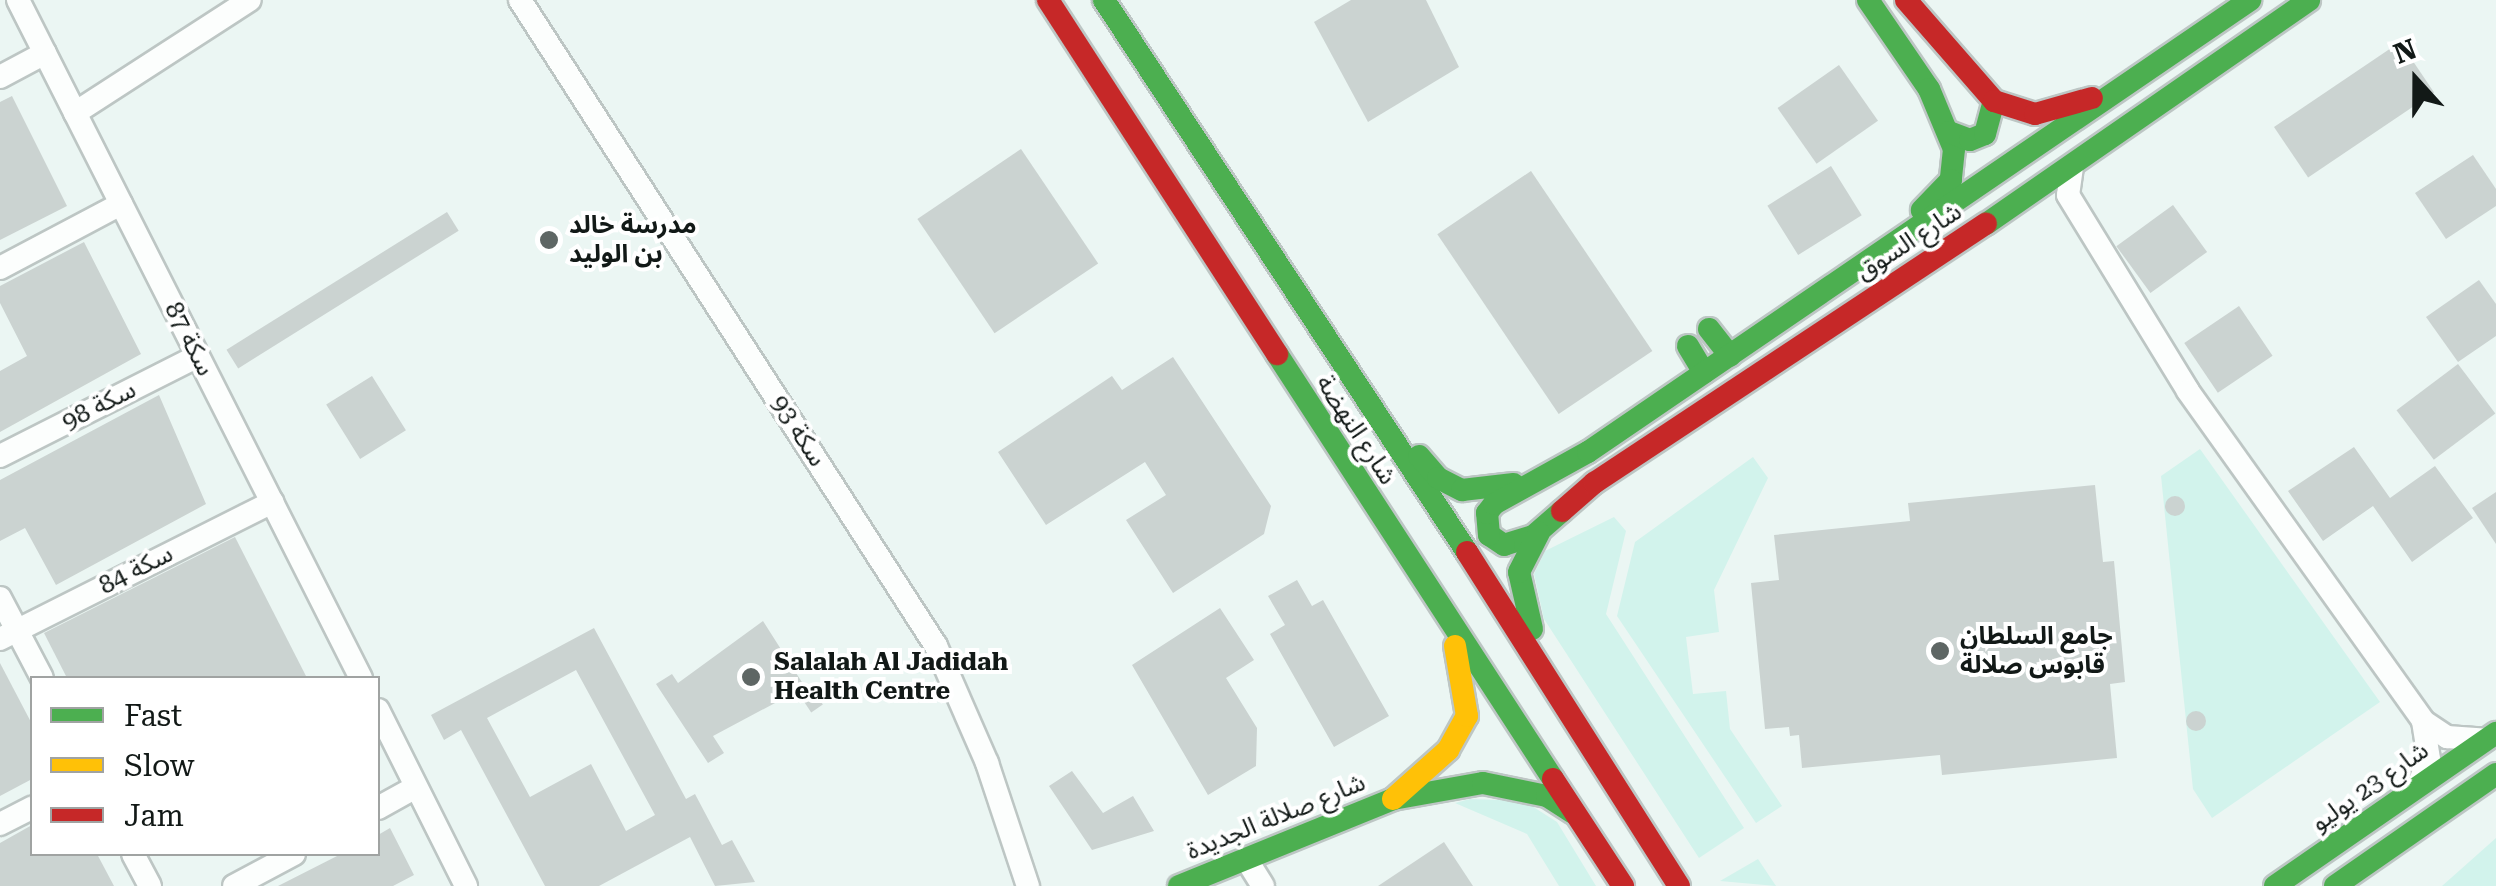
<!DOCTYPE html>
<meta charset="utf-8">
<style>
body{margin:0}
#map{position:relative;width:2496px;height:886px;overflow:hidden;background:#ebf6f3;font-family:"Roboto Serif","Noto Sans Arabic",serif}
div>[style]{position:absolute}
.green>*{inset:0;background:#d2f3ec}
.building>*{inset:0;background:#cbd3d1;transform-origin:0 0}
.round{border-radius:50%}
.roads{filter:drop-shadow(2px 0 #bdc6c4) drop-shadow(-2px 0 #bdc6c4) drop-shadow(0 2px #bdc6c4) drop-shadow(0 -2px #bdc6c4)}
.street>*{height:22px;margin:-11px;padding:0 11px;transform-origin:11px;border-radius:11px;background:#fcfefd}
.fast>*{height:22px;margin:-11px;padding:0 11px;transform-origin:11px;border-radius:11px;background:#4caf50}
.slow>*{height:22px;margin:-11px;padding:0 11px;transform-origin:11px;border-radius:11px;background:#ffc107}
.jam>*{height:22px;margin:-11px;padding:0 11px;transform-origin:11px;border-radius:11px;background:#c62828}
.dots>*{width:28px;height:28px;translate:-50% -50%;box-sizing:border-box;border:5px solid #fff;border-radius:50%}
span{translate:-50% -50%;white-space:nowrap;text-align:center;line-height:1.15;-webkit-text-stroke:8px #fff;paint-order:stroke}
.poi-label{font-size:25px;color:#121917;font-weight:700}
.left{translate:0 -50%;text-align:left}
.street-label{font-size:25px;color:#121917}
.legend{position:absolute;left:30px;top:676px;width:350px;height:180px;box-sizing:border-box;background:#fff;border:2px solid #a0a3a2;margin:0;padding:12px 18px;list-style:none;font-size:30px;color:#121917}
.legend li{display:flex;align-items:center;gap:20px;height:50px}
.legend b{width:50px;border:2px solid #a0a3a2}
.north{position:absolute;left:2366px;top:30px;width:100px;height:100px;-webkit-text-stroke:8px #fff;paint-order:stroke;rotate:339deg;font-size:28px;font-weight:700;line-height:40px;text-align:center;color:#121917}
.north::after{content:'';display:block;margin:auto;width:35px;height:45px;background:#121917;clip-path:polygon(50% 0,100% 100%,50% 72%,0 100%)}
</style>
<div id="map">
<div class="green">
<i style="clip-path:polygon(2200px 449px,2380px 702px,2212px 818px,2193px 789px,2161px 476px)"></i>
<i style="clip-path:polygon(1753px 457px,1768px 478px,1714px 590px,1719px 632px,1686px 637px,1693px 694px,1726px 691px,1730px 729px,1782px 806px,1756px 823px,1617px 616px,1635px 542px)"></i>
<i style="clip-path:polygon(1614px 517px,1626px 531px,1606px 614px,1744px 828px,1699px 858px,1544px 619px,1534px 574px,1545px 551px)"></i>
<i style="clip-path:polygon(1470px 799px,1524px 801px,1557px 822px,1596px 886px,1559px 886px,1527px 834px,1455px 803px)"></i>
<i style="clip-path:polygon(2496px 838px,2496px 886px,2442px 886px)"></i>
<i style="clip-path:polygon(1758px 859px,1776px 886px,1720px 881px)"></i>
</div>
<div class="building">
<i style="clip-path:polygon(1351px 0,1426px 0,1459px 67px,1368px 122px,1314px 22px)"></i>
<i style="left:2400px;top:42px;width:61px;height:152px;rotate:56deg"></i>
<i style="left:1839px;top:65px;width:68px;height:75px;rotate:55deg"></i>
<i style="clip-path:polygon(12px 96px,67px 206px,0 240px,0 102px)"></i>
<i style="left:1021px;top:149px;width:138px;height:125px;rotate:56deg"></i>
<i style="clip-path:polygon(2473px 155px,2496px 189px,2496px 206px,2446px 239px,2415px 193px)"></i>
<i style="left:1831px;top:166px;width:58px;height:75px;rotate:58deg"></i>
<i style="left:1531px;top:171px;width:217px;height:113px;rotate:56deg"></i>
<i style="left:2173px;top:205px;width:58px;height:70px;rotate:54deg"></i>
<i style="left:447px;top:212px;width:22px;height:260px;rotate:58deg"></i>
<i style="clip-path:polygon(84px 242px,141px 354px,0 432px,0 371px,27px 356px,0 303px,0 286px)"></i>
<i style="clip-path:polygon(2479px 280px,2496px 304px,2496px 336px,2458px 362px,2426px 317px)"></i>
<i style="left:2239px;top:306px;width:60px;height:66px;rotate:56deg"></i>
<i style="clip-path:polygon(1173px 357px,1271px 506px,1264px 534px,1173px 593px,1126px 520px,1166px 495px,1145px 462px,1046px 525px,998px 452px,1112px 376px,1122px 390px)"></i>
<i style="left:2458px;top:364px;width:62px;height:77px;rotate:53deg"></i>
<i style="left:372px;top:376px;width:64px;height:54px;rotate:58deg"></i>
<i style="clip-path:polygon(159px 395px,206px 504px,56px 585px,25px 528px,0 541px,0 480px)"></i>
<i style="clip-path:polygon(2354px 447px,2390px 498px,2435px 466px,2473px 518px,2412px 562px,2373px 506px,2323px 541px,2288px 491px)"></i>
<i style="clip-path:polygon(2095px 485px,2103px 562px,2114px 561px,2125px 682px,2110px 684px,2117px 758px,1942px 775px,1940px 755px,1802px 768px,1799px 735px,1790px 736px,1789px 727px,1765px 729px,1751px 583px,1779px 580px,1774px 535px,1910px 521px,1908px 503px)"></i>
<i style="clip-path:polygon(2496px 492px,2496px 544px,2472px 508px)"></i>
<i class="round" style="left:2165px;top:496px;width:20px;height:20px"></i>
<i style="clip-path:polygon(235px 537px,307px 678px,67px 678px,44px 633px)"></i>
<i style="clip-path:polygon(1297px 580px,1312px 606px,1323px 600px,1389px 716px,1334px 747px,1270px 634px,1285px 625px,1268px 596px)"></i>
<i style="clip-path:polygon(1220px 608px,1254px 660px,1226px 678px,1257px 728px,1256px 766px,1208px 795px,1132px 665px)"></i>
<i style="clip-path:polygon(763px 621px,805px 687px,713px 736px,724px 753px,708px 763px,656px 684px,672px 674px,678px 683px)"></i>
<i style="clip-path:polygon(evenodd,594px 628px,686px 799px,695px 794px,722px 845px,732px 840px,755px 882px,715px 886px,690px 837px,599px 886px,545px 886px,461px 730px,444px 740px,431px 715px,594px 628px,576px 670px,655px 815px,626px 831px,591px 764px,530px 797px,487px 718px,576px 670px)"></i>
<i style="clip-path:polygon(0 663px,32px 724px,32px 779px,0 796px)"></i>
<i style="left:815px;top:693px;width:14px;height:14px;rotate:56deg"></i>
<i class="round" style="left:2186px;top:711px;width:20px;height:20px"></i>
<i style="clip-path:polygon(1072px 771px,1103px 813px,1133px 796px,1154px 831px,1092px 850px,1049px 786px)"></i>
<i style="clip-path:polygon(32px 825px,32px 854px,97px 854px,114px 886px,0 886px,0 843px)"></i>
<i style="clip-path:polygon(390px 828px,414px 875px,393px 886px,278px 886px,341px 854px,378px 854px,378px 835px)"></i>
<i style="clip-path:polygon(1444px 842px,1473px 886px,1378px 886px)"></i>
</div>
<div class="roads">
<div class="street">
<i style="left:18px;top:0;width:760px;rotate:63.17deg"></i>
<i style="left:520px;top:0;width:768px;rotate:57.22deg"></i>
<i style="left:936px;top:646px;width:128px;rotate:66.4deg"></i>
<i style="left:987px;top:763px;width:130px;rotate:71.6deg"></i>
<i style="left:0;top:77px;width:51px;rotate:-28.1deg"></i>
<i style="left:75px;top:113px;width:208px;rotate:-32.9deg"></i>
<i style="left:2072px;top:167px;width:28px;rotate:98deg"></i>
<i style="left:2068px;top:195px;width:230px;rotate:58.5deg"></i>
<i style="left:2188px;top:391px;width:405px;rotate:54.5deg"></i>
<i style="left:2423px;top:721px;width:29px;rotate:34deg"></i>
<i style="left:2447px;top:737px;width:39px;rotate:4deg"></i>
<i style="left:0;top:268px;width:137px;rotate:-27.9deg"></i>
<i style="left:0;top:456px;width:222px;rotate:-26.8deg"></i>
<i style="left:0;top:598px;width:90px;rotate:62.3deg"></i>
<i style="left:0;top:639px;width:305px;rotate:-26.7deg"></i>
<i style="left:378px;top:710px;width:197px;rotate:63.4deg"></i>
<i style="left:2418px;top:786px;width:29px;rotate:-68deg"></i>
<i style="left:2429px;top:759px;width:38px;rotate:-99deg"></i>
<i style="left:378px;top:808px;width:43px;rotate:-28.9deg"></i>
<i style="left:0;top:824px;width:36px;rotate:-27deg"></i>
<i style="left:133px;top:854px;width:36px;rotate:62deg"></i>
<i style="left:1248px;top:862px;width:28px;rotate:58deg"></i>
<i style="left:234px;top:886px;width:68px;rotate:-28.1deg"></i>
</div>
<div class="fast">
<i style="left:1104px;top:0;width:661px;rotate:56.67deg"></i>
<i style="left:1868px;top:0;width:108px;rotate:55.6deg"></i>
<i style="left:1929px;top:89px;width:65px;rotate:67.4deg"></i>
<i style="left:1954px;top:149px;width:31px;rotate:96deg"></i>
<i style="left:1951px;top:180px;width:42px;rotate:134deg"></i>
<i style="left:1949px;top:132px;width:22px;rotate:21deg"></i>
<i style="left:1970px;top:140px;width:16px;rotate:-22deg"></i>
<i style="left:1985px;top:134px;width:34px;rotate:-75deg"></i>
<i style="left:1986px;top:224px;width:393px;rotate:-34.7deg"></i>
<i style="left:1709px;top:329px;width:34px;rotate:52deg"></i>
<i style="left:1688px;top:346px;width:31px;rotate:59deg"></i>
<i style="left:1277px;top:354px;width:507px;rotate:57deg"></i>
<i style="left:1419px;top:456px;width:29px;rotate:49deg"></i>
<i style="left:1438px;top:478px;width:27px;rotate:27deg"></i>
<i style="left:1462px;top:490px;width:52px;rotate:-6.6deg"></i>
<i style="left:1562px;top:511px;width:38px;rotate:139deg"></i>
<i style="left:1533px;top:536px;width:30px;rotate:163deg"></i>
<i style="left:1504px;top:545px;width:18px;rotate:-146deg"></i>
<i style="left:1489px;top:535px;width:22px;rotate:-95deg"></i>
<i style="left:1487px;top:513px;width:11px;rotate:-52deg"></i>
<i style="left:1494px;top:504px;width:107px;rotate:-29deg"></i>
<i style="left:1588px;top:452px;width:802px;rotate:-34.32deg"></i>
<i style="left:1532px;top:629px;width:58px;rotate:-102.8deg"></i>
<i style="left:1519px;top:572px;width:44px;rotate:-62.9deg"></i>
<i style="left:1179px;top:886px;width:231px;rotate:-22.1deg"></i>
<i style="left:1393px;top:799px;width:91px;rotate:-10.1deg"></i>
<i style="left:1483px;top:783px;width:65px;rotate:11.5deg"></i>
<i style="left:1547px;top:796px;width:31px;rotate:33deg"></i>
<i style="left:2275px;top:886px;width:269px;rotate:-34.7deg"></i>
<i style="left:2335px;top:886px;width:196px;rotate:-34.8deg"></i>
</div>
<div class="slow">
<i style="left:1393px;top:799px;width:74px;rotate:-41.7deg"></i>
<i style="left:1448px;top:750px;width:39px;rotate:-61deg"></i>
<i style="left:1467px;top:716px;width:71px;rotate:-99.7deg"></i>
</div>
<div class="jam">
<i style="left:1048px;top:0;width:422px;rotate:57.1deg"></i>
<i style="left:1906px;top:0;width:134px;rotate:48.9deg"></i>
<i style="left:1994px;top:101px;width:43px;rotate:17.6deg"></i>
<i style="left:2035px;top:114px;width:59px;rotate:-15.7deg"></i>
<i style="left:1562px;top:511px;width:43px;rotate:-41.2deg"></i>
<i style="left:1594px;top:483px;width:470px;rotate:-33.5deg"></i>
<i style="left:1467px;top:552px;width:396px;rotate:57.6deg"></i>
<i style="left:1553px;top:779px;width:128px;rotate:56.8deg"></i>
</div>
</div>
<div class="dots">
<i style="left:549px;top:240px;background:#5e6664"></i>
<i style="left:1940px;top:651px;background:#5e6664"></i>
<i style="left:751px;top:677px;background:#5e6664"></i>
</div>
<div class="poi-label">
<span class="left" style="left:569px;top:240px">مدرسة خالد<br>بن الوليد</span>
<span class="left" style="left:1960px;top:651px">جامع السلطان<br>قابوس صلالة</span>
<span class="left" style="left:774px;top:677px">Salalah Al Jadidah<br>Health Centre</span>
</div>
<div class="street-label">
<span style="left:1909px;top:242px;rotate:-33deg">شارع السوق</span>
<span style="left:189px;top:339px;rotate:63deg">سكة 87</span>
<span style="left:99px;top:406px;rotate:-27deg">سكة 98</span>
<span style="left:1356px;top:430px;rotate:57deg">شارع النهضة</span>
<span style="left:798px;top:431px;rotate:57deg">سكة 93</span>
<span style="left:136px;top:570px;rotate:-27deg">سكة 84</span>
<span style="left:2370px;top:787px;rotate:-35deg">شارع 23 يوليو</span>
<span style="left:1276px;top:817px;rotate:-22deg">شارع صلالة الجديدة</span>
</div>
<ul class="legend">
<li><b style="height:12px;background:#4caf50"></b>Fast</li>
<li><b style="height:12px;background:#ffc107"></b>Slow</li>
<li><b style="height:12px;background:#c62828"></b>Jam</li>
</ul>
<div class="north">N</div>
</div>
